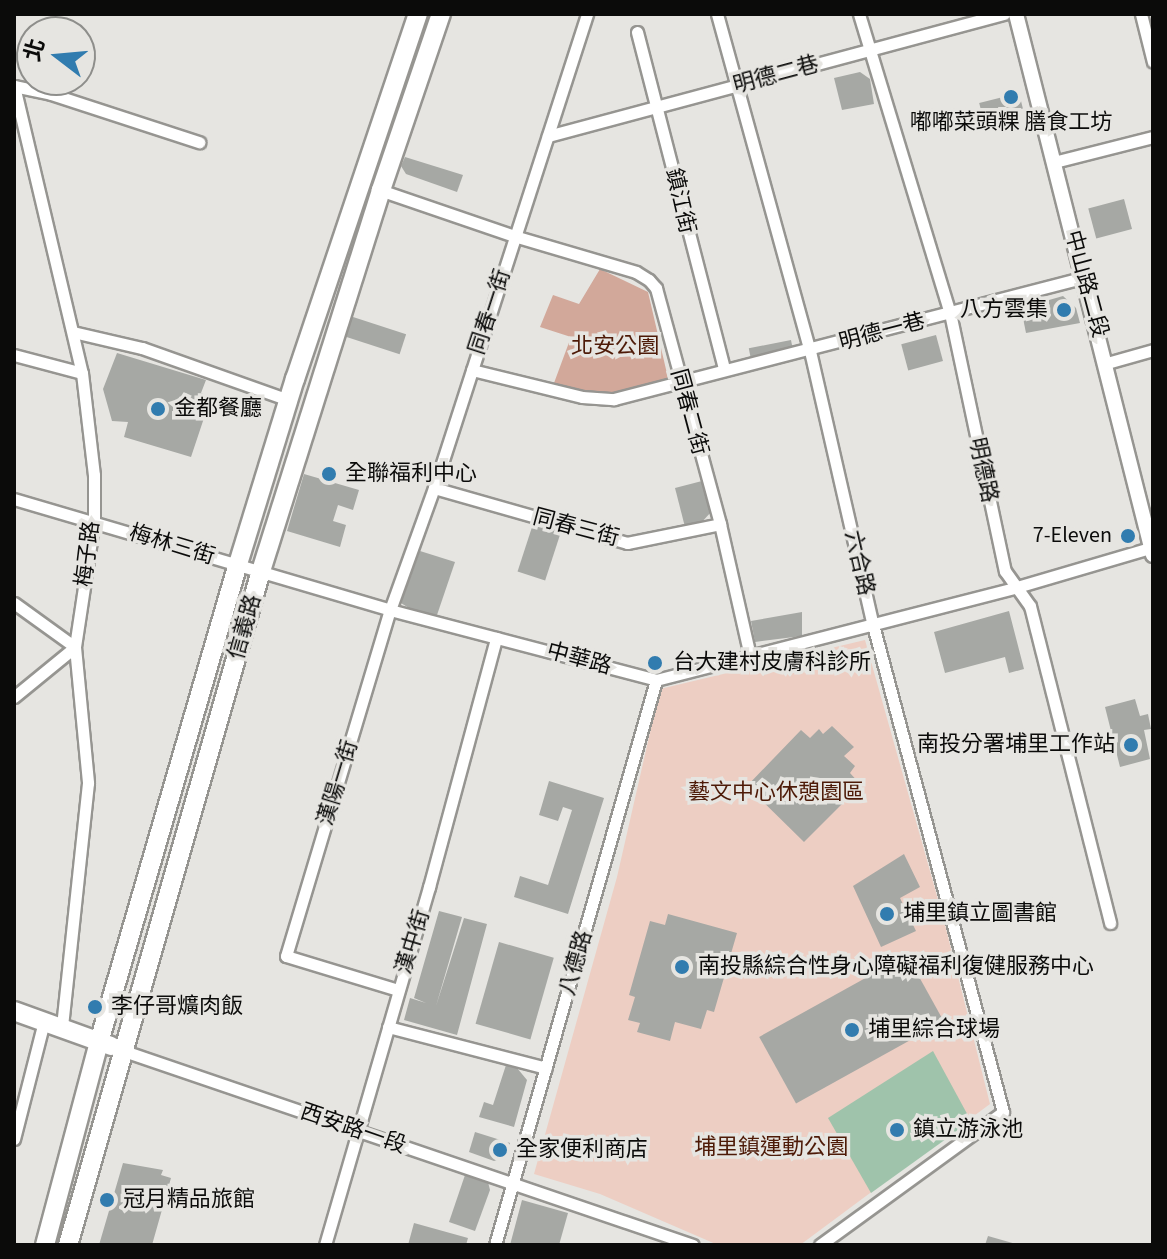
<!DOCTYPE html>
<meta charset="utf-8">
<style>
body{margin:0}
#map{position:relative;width:1167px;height:1259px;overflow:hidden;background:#e6e5e1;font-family:"Source Sans 3","Noto Sans TC",sans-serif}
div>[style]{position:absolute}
.green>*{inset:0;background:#edcec3}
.forest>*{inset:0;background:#d2a89a}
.water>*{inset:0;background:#9fc3ab}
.building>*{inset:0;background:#a6a8a4;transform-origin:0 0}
.roads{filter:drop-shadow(2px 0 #969591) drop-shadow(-2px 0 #969591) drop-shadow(0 2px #969591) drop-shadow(0 -2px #969591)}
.minor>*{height:11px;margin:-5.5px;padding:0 5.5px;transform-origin:5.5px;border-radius:5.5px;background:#fff}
.tertiary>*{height:14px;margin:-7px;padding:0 7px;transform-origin:7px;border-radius:7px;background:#fff}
.primary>*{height:18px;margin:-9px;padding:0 9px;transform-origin:9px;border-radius:9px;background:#fff}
.dots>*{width:22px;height:22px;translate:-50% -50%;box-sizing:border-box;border:4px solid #e6e5e1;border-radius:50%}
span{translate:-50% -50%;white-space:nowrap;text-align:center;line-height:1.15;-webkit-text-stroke:7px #e6e5e1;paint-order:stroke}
.street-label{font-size:22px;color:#0b0b0a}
.poi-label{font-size:22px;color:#0b0b0a}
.right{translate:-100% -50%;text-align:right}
.left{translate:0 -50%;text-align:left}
.park-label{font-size:22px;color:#4d1a07}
.frame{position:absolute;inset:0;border:16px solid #0b0b0a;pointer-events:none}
.north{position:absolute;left:16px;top:16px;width:80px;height:80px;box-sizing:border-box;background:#e6e5e1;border:2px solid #8e8e8b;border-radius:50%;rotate:286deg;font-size:22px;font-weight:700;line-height:32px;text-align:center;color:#0b0b0a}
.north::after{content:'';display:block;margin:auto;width:28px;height:36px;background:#317caf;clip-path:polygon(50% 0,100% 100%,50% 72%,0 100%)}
</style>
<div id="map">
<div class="green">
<i style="clip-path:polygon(865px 640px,944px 921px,990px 1104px,800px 1245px,718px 1245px,600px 1194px,534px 1174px,617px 877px,660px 689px)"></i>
</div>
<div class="forest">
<i style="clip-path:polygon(600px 269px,648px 292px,668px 378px,608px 399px,554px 383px,571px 337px,540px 327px,553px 295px,579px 304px)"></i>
</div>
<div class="water">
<i style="clip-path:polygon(933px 1051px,971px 1121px,871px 1193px,828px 1118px)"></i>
</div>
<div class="building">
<i style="clip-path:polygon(860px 72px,870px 79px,874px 104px,842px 110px,834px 78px)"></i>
<i style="left:1019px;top:93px;width:16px;height:41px;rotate:76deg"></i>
<i style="clip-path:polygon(405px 157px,463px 175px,457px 192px,406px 174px,401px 166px)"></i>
<i style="left:1124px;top:199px;width:31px;height:37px;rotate:75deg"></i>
<i style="clip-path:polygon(1063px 296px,1076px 308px,1080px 323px,1026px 333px,1021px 308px)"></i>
<i style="left:350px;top:316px;width:59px;height:21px;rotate:18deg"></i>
<i style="left:936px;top:335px;width:27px;height:36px;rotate:75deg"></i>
<i style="left:791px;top:340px;width:10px;height:43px;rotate:79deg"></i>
<i style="clip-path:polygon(117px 353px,206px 380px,201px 393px,211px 397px,191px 457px,124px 437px,128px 422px,112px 421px,103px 389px)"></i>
<i style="clip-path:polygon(304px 474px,359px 490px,353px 510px,338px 505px,333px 521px,346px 525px,340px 547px,287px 531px)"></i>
<i style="clip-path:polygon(702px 481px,712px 511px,700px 524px,685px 527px,675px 488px)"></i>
<i style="left:533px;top:524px;width:29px;height:50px;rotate:18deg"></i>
<i style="clip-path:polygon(420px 551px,455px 562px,437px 615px,412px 610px,401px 603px)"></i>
<i style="clip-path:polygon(1009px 611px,1024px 669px,1009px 673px,1005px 657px,945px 673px,934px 632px)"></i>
<i style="clip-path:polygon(802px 612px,802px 636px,755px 642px,751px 621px)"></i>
<i style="clip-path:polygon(1135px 699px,1140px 716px,1148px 714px,1151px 729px,1144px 730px,1150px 759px,1120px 767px,1105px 707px)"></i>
<i style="clip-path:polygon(832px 726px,854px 747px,844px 756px,855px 766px,850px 773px,861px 785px,804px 842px,747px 786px,801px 730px,810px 738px,819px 729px,823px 734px)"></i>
<i style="clip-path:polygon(549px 781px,604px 798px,568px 914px,514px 897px,520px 876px,548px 885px,572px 810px,563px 807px,558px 821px,539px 815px)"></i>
<i style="clip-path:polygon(904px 854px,920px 887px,900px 898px,916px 931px,881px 947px,853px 886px)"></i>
<i style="clip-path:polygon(439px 911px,462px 917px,436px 1006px,464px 918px,487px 924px,457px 1035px,404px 1020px,410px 998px,426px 1003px,414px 998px)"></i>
<i style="clip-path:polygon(668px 914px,737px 933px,714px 1012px,707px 1010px,701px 1029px,675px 1022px,670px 1041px,637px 1032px,640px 1023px,628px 1020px,635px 997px,629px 995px,650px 921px,665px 925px)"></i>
<i style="left:499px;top:942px;width:57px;height:85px;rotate:16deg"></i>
<i style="left:907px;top:955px;width:76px;height:169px;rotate:61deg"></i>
<i style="clip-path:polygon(506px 1065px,517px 1068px,527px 1080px,514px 1127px,479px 1117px,484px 1102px,493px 1105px)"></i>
<i style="clip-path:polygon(475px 1132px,510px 1143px,505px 1157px,494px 1161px,469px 1152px)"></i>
<i style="clip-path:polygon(123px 1163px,163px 1170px,161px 1175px,171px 1178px,152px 1245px,99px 1245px)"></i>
<i style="clip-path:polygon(465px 1175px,488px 1182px,490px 1190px,475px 1231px,449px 1222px)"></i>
<i style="clip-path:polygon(522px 1200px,568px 1213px,559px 1245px,510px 1245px)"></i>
<i style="clip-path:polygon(414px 1223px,468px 1238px,466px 1245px,408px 1245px)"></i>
<i style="clip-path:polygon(988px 1236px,1016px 1244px,1016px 1245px,985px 1245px)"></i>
</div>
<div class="roads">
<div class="minor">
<i style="left:717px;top:14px;width:350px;rotate:74.6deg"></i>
<i style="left:810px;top:351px;width:281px;rotate:77.1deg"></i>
<i style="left:873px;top:625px;width:504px;rotate:75.05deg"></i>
<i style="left:1003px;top:1112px;width:226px;rotate:144deg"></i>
<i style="left:859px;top:14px;width:313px;rotate:73.1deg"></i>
<i style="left:950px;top:313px;width:264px;rotate:78deg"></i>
<i style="left:1005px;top:571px;width:43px;rotate:54.5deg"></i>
<i style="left:1030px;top:606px;width:327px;rotate:75.8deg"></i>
<i style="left:1141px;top:14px;width:49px;rotate:76deg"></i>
<i style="left:637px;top:32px;width:348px;rotate:75.5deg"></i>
<i style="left:14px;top:86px;width:295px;rotate:76.7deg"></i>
<i style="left:82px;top:373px;width:103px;rotate:83.3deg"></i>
<i style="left:94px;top:475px;width:46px;rotate:90deg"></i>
<i style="left:94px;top:521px;width:127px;rotate:98.6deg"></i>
<i style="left:75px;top:647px;width:137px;rotate:84.5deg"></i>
<i style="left:88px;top:783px;width:245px;rotate:96.1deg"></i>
<i style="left:14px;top:86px;width:38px;rotate:12deg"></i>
<i style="left:51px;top:94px;width:156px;rotate:18deg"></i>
<i style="left:548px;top:136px;width:472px;rotate:-15deg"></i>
<i style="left:1054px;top:162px;width:102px;rotate:-14.2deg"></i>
<i style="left:377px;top:189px;width:145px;rotate:18.9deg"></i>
<i style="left:514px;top:236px;width:127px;rotate:16.4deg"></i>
<i style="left:636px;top:272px;width:15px;rotate:32deg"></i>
<i style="left:649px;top:280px;width:11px;rotate:49deg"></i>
<i style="left:656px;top:288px;width:245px;rotate:74.8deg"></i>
<i style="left:720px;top:524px;width:135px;rotate:77.2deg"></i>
<i style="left:73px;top:332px;width:71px;rotate:13.1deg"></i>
<i style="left:142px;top:348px;width:156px;rotate:19.5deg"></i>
<i style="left:14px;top:355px;width:70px;rotate:14.8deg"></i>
<i style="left:1107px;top:363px;width:48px;rotate:-15.8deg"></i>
<i style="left:472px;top:370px;width:113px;rotate:13.8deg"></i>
<i style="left:582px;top:397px;width:32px;rotate:4deg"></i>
<i style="left:614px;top:399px;width:484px;rotate:-14.5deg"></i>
<i style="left:434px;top:488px;width:201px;rotate:15.9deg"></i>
<i style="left:627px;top:543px;width:95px;rotate:-11.5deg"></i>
<i style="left:14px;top:499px;width:392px;rotate:16.4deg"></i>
<i style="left:390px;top:610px;width:275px;rotate:14.7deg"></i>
<i style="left:656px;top:680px;width:373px;rotate:-14.4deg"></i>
<i style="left:1017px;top:587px;width:142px;rotate:-16.4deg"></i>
<i style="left:14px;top:603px;width:75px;rotate:35.8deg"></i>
<i style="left:75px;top:647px;width:79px;rotate:140.7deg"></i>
<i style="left:398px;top:990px;width:117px;rotate:-163.1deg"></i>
<i style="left:286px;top:956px;width:361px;rotate:-73.3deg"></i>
<i style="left:390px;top:610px;width:130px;rotate:-70.2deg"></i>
<i style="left:434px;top:488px;width:498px;rotate:-72.1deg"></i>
<i style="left:388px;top:1027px;width:163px;rotate:14.5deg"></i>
<i style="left:121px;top:1050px;width:604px;rotate:18.82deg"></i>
<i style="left:14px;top:1139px;width:122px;rotate:-75.7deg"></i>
<i style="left:325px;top:1245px;width:373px;rotate:-73.8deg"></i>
<i style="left:429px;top:887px;width:258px;rotate:-74.9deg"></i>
<i style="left:495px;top:1245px;width:587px;rotate:-74.09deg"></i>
</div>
<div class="tertiary">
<i style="left:1016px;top:14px;width:558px;rotate:75.79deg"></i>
</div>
<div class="primary">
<i style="left:14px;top:1011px;width:103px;rotate:19.8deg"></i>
<i style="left:45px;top:1245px;width:210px;rotate:-75.1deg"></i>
<i style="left:99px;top:1042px;width:498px;rotate:-73.8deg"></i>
<i style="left:238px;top:564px;width:194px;rotate:-72.9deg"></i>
<i style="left:295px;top:379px;width:385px;rotate:-71.4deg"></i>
<i style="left:68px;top:1245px;width:701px;rotate:-74.02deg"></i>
<i style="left:261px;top:571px;width:399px;rotate:-72.5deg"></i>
<i style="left:381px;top:190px;width:186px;rotate:-71.2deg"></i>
</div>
</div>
<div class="dots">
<i style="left:1011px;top:97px;background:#317caf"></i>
<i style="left:1064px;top:310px;background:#317caf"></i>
<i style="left:158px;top:409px;background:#317caf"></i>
<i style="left:329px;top:474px;background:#317caf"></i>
<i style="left:1128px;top:536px;background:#317caf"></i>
<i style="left:655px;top:663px;background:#317caf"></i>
<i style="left:1131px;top:745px;background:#317caf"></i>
<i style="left:887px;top:914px;background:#317caf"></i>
<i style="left:682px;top:967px;background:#317caf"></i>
<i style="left:95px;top:1007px;background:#317caf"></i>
<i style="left:852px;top:1030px;background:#317caf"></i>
<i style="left:897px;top:1130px;background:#317caf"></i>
<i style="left:500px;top:1150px;background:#317caf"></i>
<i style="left:107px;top:1200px;background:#317caf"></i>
</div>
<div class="street-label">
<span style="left:776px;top:75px;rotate:-15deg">明德二巷</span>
<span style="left:680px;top:201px;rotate:77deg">鎮江街</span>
<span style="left:1086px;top:284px;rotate:75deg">中山路二段</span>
<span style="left:490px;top:312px;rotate:-72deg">同春一街</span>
<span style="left:882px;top:332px;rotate:-15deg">明德一巷</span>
<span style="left:689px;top:412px;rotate:75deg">同春二街</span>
<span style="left:983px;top:470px;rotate:78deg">明德路</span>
<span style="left:576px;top:528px;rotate:15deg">同春三街</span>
<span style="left:172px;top:545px;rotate:17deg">梅林三街</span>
<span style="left:88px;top:554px;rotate:-83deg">梅子路</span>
<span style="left:859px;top:563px;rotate:77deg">六合路</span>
<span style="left:245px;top:627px;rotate:-74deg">信義路</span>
<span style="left:579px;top:659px;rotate:15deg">中華路</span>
<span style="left:338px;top:783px;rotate:-73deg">漢陽一街</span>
<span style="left:413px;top:942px;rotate:-73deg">漢中街</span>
<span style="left:576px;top:963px;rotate:-74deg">八德路</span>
<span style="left:353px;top:1129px;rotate:19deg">西安路一段</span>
</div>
<div class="poi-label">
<span style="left:1011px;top:123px">嘟嘟菜頭粿 膳食工坊</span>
<span class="right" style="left:1048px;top:310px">八方雲集</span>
<span class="left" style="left:174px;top:409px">金都餐廳</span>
<span class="left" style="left:345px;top:474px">全聯福利中心</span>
<span class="right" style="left:1112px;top:536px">7-Eleven</span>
<span class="left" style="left:673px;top:663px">台大建村皮膚科診所</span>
<span class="right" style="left:1115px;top:745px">南投分署埔里工作站</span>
<span class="left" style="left:903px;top:914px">埔里鎮立圖書館</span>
<span class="left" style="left:698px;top:967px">南投縣綜合性身心障礙福利復健服務中心</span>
<span class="left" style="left:111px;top:1007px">李仔哥爌肉飯</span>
<span class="left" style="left:868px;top:1030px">埔里綜合球場</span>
<span class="left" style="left:913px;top:1130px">鎮立游泳池</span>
<span class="left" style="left:516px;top:1150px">全家便利商店</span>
<span class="left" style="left:123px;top:1200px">冠月精品旅館</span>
</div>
<div class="park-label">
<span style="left:615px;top:347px">北安公園</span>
<span style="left:776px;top:793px">藝文中心休憩園區</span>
<span style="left:771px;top:1148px">埔里鎮運動公園</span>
</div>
<div class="frame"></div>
<div class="north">北</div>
</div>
